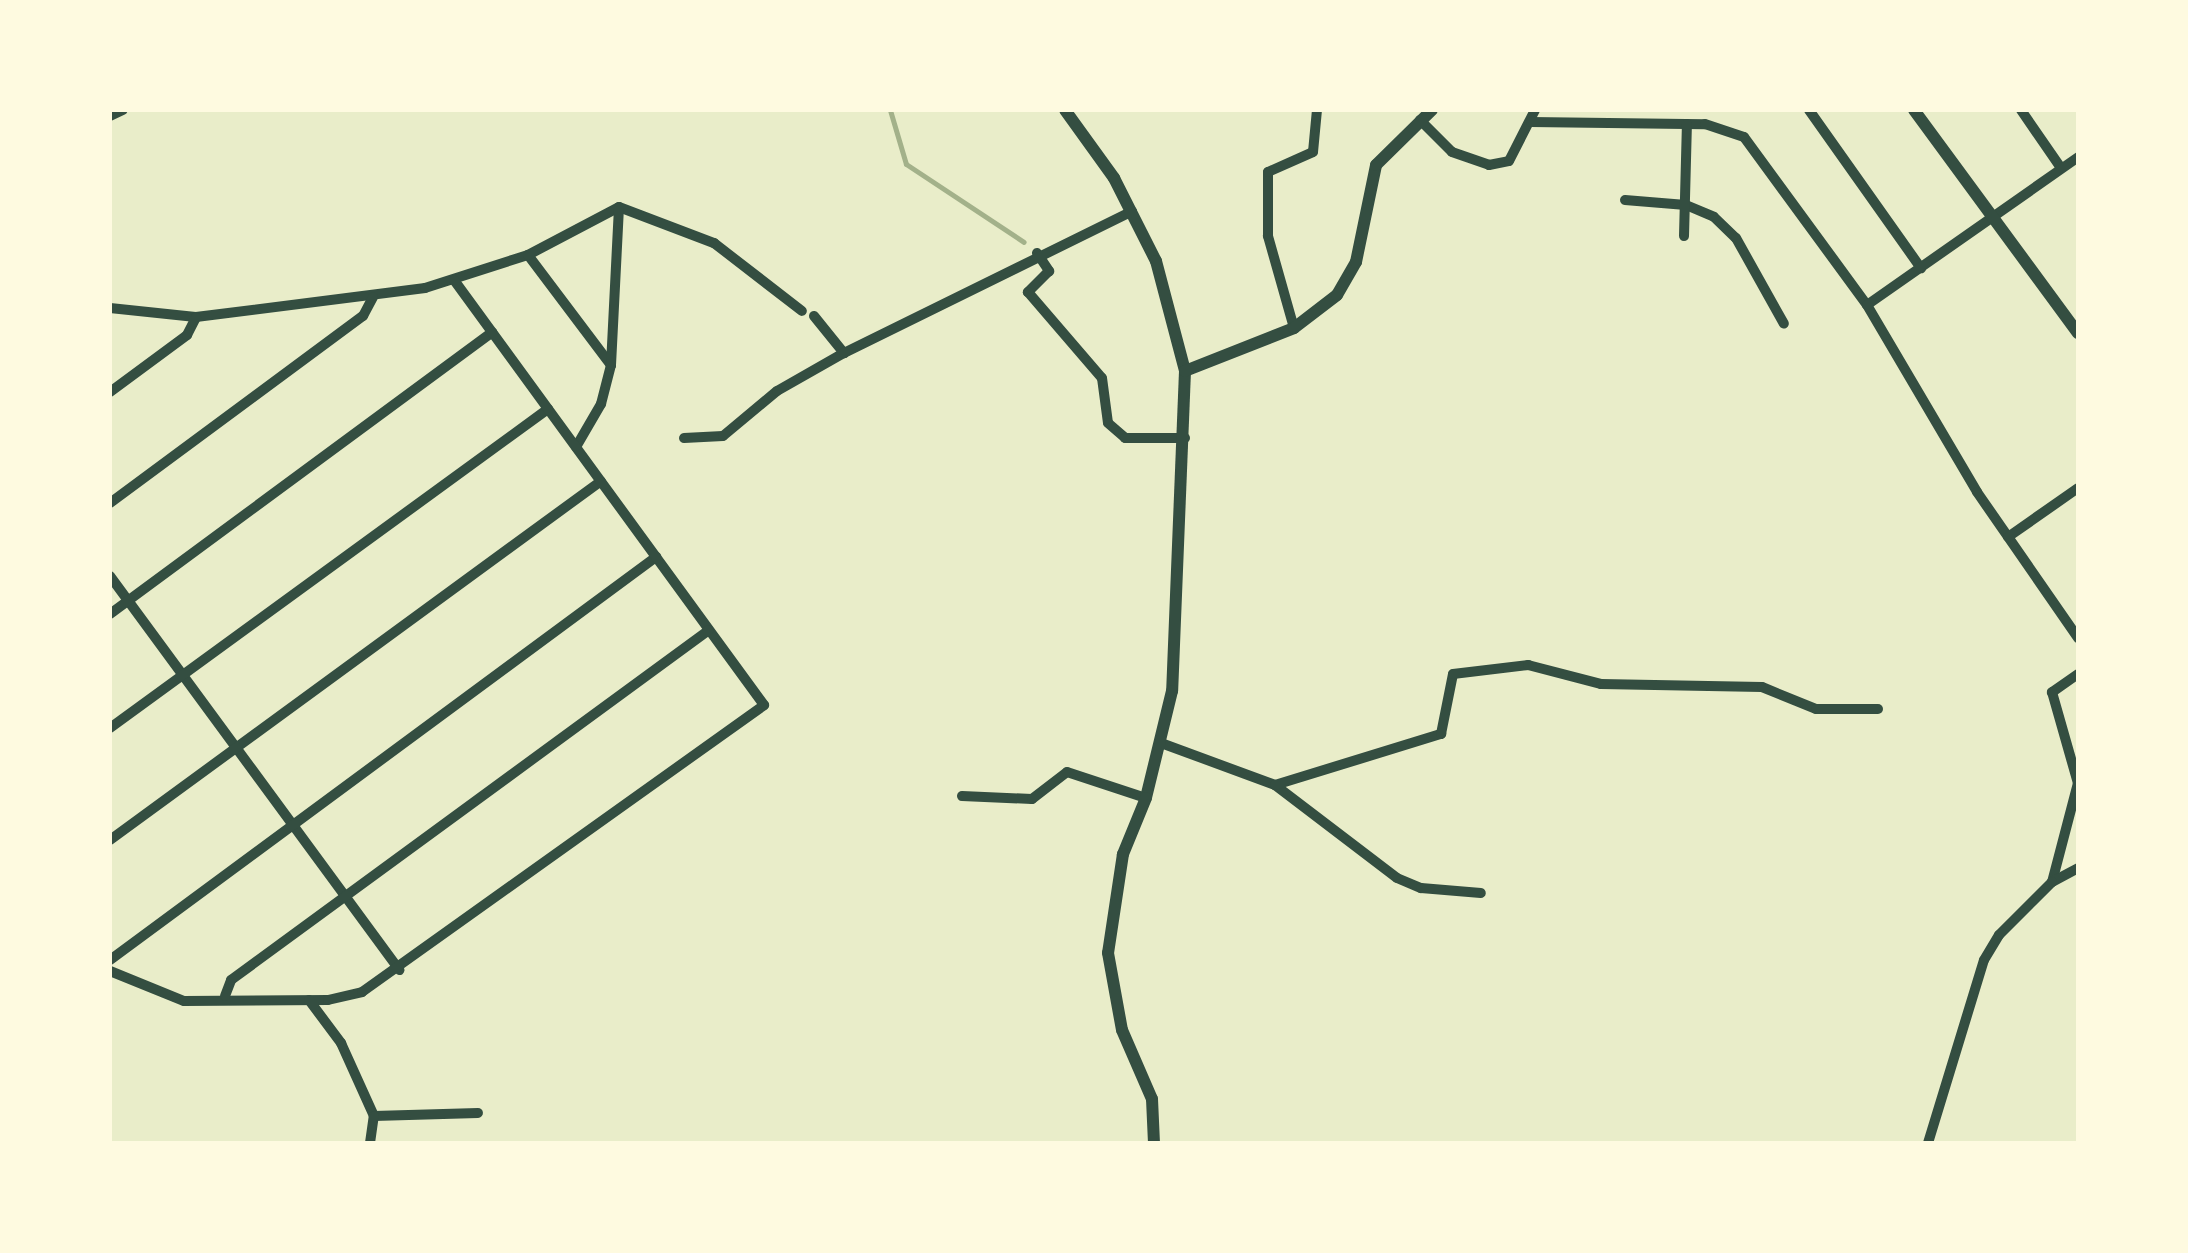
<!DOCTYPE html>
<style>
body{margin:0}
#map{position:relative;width:2188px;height:1253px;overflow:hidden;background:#e9edc9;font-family:"Open Sans",sans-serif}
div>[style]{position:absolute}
.stream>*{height:5px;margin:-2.5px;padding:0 2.5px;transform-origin:2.5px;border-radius:2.5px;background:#a3b18a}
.minor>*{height:10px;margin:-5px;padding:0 5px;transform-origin:5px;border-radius:5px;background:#344e41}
.tertiary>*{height:12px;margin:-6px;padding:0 6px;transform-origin:6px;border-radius:6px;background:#344e41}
span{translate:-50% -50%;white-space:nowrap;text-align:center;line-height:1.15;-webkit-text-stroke:10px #fefae0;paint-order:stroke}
.frame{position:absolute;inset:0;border:112px solid #fefae0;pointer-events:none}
</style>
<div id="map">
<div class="stream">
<i style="left:890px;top:110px;width:56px;rotate:73.5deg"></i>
<i style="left:906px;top:164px;width:141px;rotate:33.5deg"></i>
</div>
<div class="minor">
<i style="left:1809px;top:110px;width:194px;rotate:54.7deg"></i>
<i style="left:2021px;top:110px;width:70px;rotate:55.4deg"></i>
<i style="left:110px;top:116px;width:14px;rotate:-25deg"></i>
<i style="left:1420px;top:120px;width:45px;rotate:45deg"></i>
<i style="left:1452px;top:152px;width:39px;rotate:19deg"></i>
<i style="left:1489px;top:165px;width:20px;rotate:-11deg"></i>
<i style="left:1509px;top:161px;width:57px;rotate:-63deg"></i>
<i style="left:1531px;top:122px;width:174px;rotate:0.7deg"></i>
<i style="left:1705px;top:124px;width:41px;rotate:18.4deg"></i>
<i style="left:1744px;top:137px;width:208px;rotate:53.8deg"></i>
<i style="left:1867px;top:305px;width:217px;rotate:59.5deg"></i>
<i style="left:1977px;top:492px;width:178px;rotate:55.3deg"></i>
<i style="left:1625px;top:200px;width:61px;rotate:4.7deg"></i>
<i style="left:1686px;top:205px;width:30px;rotate:23deg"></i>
<i style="left:1714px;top:217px;width:30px;rotate:44deg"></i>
<i style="left:1736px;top:238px;width:98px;rotate:60.8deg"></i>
<i style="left:1684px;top:236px;width:112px;rotate:-88.5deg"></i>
<i style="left:1037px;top:253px;width:22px;rotate:56deg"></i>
<i style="left:1049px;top:271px;width:30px;rotate:135deg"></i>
<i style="left:1028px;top:292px;width:113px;rotate:49.3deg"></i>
<i style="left:1102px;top:378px;width:45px;rotate:82.4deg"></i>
<i style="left:1108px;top:423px;width:23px;rotate:41deg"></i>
<i style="left:1125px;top:438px;width:60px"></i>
<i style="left:528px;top:255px;width:138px;rotate:53deg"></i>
<i style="left:1867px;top:305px;width:258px;rotate:-35deg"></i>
<i style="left:110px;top:308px;width:86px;rotate:6deg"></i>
<i style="left:196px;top:317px;width:231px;rotate:-7.2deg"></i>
<i style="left:425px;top:288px;width:108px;rotate:-17.8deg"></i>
<i style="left:528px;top:255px;width:103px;rotate:-27.8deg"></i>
<i style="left:619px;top:207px;width:102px;rotate:20.8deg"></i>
<i style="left:714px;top:243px;width:111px;rotate:37.7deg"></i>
<i style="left:814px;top:316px;width:48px;rotate:51deg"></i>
<i style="left:1294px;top:328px;width:96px;rotate:-105.8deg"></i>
<i style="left:1268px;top:236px;width:64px;rotate:-90deg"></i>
<i style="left:1268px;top:172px;width:49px;rotate:-24deg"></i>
<i style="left:1313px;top:152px;width:42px;rotate:-84.6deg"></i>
<i style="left:110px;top:392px;width:96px;rotate:-36.5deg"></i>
<i style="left:187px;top:335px;width:20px;rotate:-63deg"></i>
<i style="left:684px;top:438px;width:39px;rotate:-3deg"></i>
<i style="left:723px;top:436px;width:70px;rotate:-39.8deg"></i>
<i style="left:777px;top:391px;width:77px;rotate:-29.6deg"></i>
<i style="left:844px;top:353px;width:321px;rotate:-26.2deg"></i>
<i style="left:576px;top:447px;width:50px;rotate:-59.8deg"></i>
<i style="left:601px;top:404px;width:40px;rotate:-75.6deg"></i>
<i style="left:611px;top:365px;width:158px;rotate:-87.1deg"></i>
<i style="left:110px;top:503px;width:315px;rotate:-36.5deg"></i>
<i style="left:363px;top:316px;width:21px;rotate:-62deg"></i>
<i style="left:2008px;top:537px;width:85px;rotate:-35deg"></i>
<i style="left:110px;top:576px;width:489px;rotate:53.7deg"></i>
<i style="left:110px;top:614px;width:475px;rotate:-36.4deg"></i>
<i style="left:2078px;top:674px;width:32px;rotate:145deg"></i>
<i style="left:2052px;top:692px;width:95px;rotate:74.1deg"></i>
<i style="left:2078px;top:783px;width:102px;rotate:104.7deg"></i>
<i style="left:2052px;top:882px;width:30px;rotate:-28deg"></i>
<i style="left:110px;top:728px;width:542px;rotate:-36.07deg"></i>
<i style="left:1161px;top:743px;width:121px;rotate:20.2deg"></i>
<i style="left:1275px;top:785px;width:153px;rotate:37.3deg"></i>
<i style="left:1397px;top:878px;width:26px;rotate:23deg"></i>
<i style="left:1421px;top:888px;width:60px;rotate:4.8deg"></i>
<i style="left:1275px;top:785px;width:174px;rotate:-17.1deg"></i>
<i style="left:1441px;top:734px;width:61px;rotate:-78.7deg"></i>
<i style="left:1453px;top:674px;width:76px;rotate:-6.8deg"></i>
<i style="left:1528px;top:665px;width:75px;rotate:14.6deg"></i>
<i style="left:1601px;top:684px;width:161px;rotate:1.1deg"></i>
<i style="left:1762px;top:687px;width:58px;rotate:22.2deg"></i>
<i style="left:1816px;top:709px;width:62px"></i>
<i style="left:962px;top:796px;width:70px;rotate:2.5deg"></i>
<i style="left:1032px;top:799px;width:44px;rotate:-37.6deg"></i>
<i style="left:1067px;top:772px;width:83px;rotate:18.2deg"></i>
<i style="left:110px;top:840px;width:608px;rotate:-36.17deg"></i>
<i style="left:110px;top:960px;width:679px;rotate:-36.43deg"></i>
<i style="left:110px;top:971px;width:80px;rotate:22.1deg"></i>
<i style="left:184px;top:1001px;width:144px;rotate:-0.4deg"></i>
<i style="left:328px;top:1000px;width:35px;rotate:-13deg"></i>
<i style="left:362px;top:992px;width:494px;rotate:-35.5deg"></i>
<i style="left:764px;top:705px;width:526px;rotate:-126.11deg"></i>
<i style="left:225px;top:996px;width:17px;rotate:-69deg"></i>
<i style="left:231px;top:980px;width:592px;rotate:-36.21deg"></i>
<i style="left:309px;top:1000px;width:54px;rotate:53.3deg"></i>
<i style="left:341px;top:1043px;width:80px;rotate:65.7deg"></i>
<i style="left:374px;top:1116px;width:104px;rotate:-1.7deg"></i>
<i style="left:370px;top:1143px;width:27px;rotate:-82deg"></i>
<i style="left:1928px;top:1143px;width:191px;rotate:-73deg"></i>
<i style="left:1984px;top:960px;width:29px;rotate:-59deg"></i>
<i style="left:1999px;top:935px;width:75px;rotate:-45deg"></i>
</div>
<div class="tertiary">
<i style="left:1065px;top:110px;width:84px;rotate:54.2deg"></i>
<i style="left:1114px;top:178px;width:93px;rotate:63.2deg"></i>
<i style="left:1156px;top:261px;width:114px;rotate:75.2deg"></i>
<i style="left:1185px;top:371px;width:320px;rotate:92.3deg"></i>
<i style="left:1172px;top:691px;width:110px;rotate:103.7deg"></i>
<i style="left:1146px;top:798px;width:61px;rotate:112.3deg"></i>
<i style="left:1123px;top:854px;width:100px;rotate:98.6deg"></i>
<i style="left:1108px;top:953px;width:78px;rotate:79.7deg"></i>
<i style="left:1122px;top:1030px;width:75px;rotate:66.5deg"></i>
<i style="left:1152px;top:1099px;width:44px;rotate:87.4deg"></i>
<i style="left:1914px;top:110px;width:277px;rotate:53.7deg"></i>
<i style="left:1185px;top:371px;width:117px;rotate:-21.5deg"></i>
<i style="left:1294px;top:328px;width:54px;rotate:-37.5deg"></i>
<i style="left:1337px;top:295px;width:38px;rotate:-60deg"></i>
<i style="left:1356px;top:262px;width:99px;rotate:-78.3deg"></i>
<i style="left:1376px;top:165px;width:78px;rotate:-44.5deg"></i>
</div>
<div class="frame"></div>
</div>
